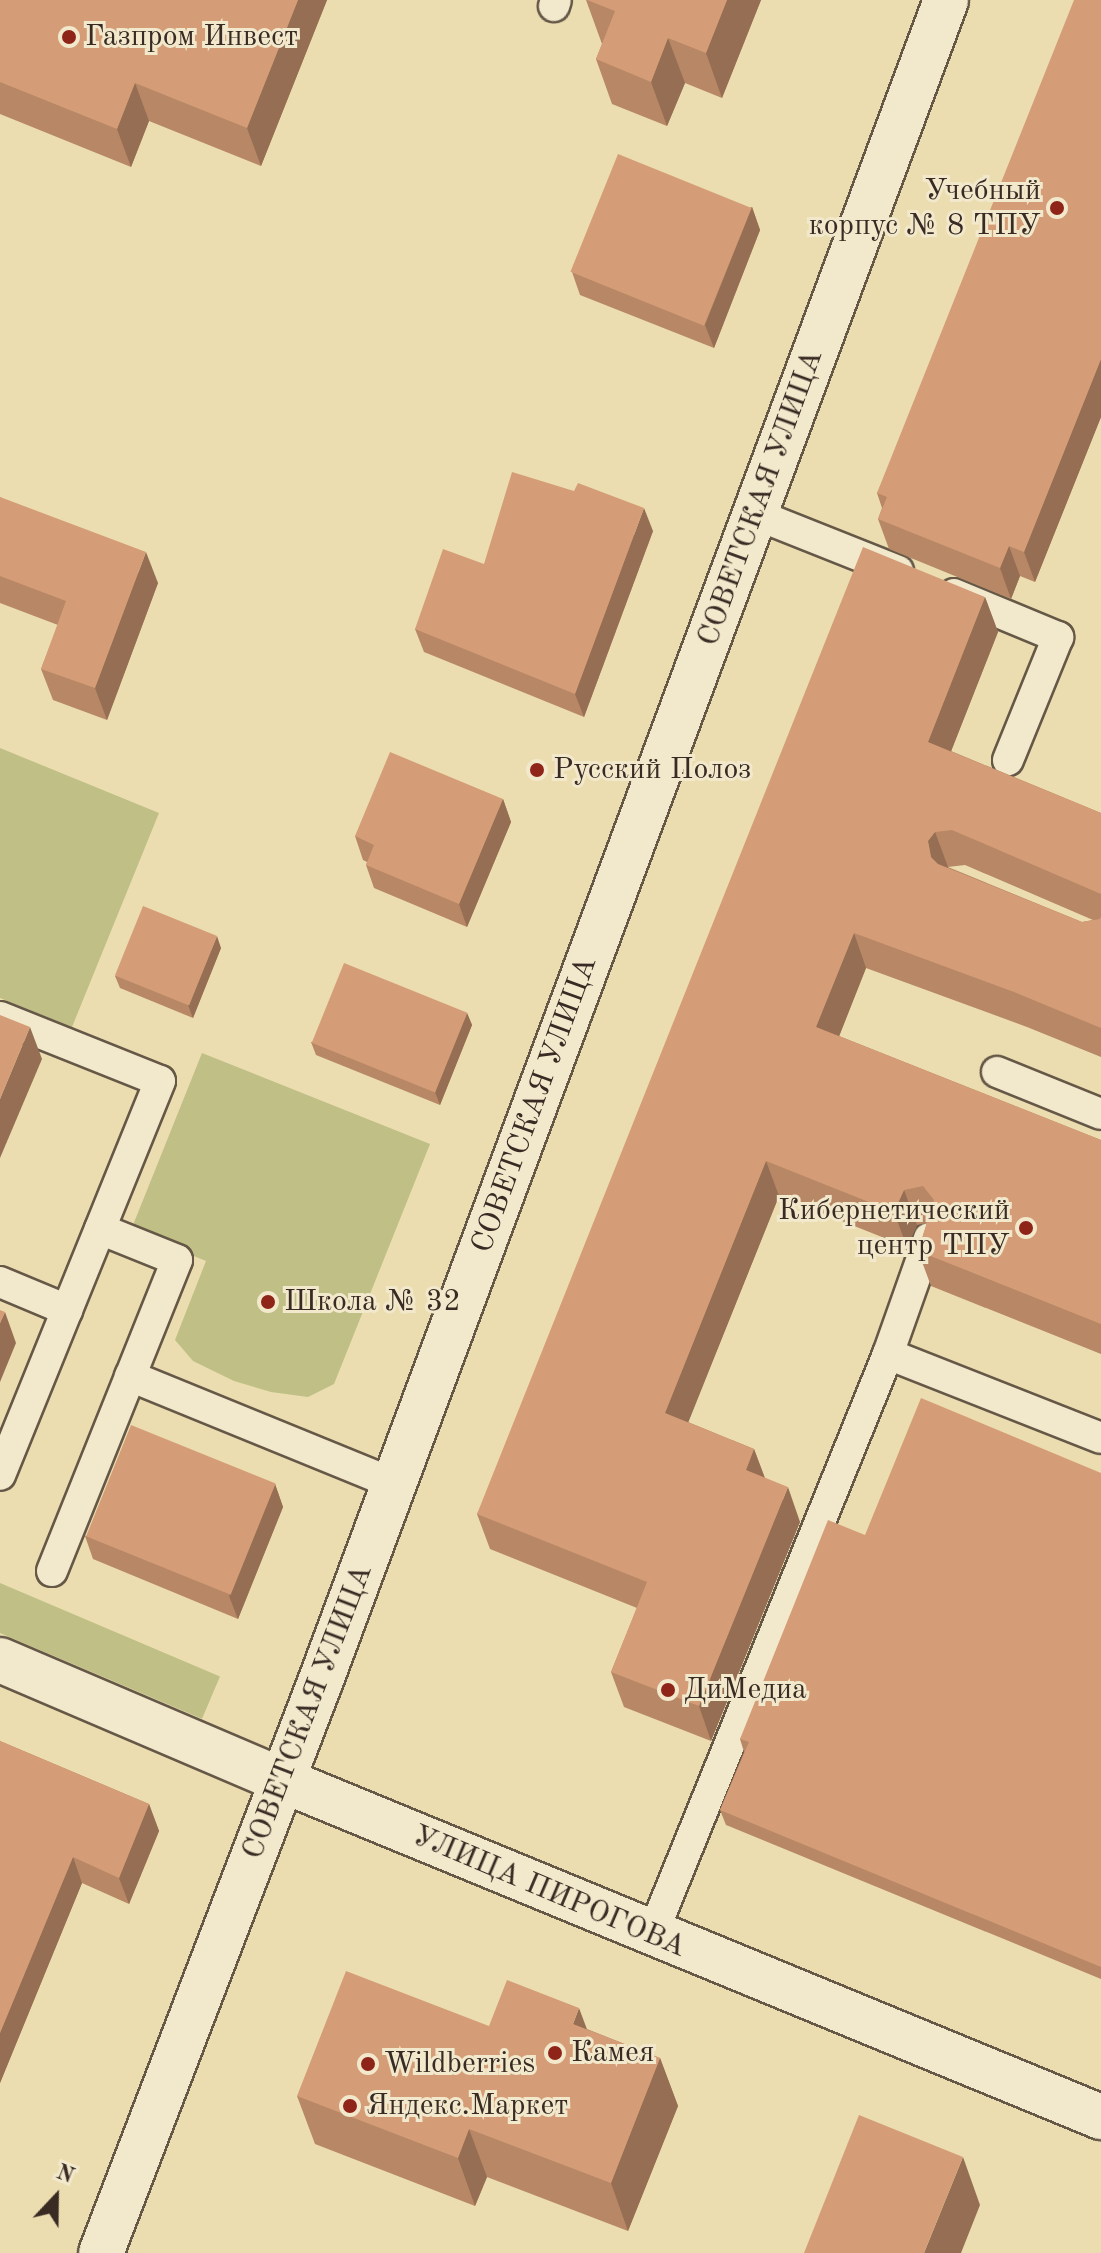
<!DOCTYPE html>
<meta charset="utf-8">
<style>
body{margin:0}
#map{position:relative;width:1101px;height:2253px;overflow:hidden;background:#ebddb0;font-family:"Old Standard TT",serif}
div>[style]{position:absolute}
.green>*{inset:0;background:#bfbf86;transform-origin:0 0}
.roads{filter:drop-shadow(2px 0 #665847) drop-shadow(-2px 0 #665847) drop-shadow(0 2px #665847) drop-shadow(0 -2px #665847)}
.service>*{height:30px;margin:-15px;padding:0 15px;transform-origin:15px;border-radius:15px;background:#f2e9cc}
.pedestrian>*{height:44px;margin:-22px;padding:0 22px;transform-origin:22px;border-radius:22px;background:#f2e9cc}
.minor>*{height:44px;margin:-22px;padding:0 22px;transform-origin:22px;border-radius:22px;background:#f2e9cc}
.tertiary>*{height:44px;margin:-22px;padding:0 22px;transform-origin:22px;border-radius:22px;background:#f2e9cc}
.wall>*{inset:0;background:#b78766}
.shaded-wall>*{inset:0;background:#956e53}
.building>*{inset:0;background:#d59d77;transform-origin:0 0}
.dots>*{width:22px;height:22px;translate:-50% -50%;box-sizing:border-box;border:4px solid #f2e9cc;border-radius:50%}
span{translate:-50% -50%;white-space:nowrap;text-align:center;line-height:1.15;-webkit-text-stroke:6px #f2e9cc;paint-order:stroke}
.poi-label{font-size:30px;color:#392b24}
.left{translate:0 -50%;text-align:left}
.right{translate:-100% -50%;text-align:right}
.street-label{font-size:30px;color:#392b24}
.north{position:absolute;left:16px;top:2157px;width:80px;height:80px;-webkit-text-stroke:6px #f2e9cc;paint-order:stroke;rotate:22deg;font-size:22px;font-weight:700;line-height:32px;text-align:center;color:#392b24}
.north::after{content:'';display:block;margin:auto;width:28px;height:36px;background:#392b24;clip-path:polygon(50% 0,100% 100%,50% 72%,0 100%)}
</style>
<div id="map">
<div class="green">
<i style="clip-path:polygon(0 748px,159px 813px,72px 1027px,0 998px)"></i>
<i style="clip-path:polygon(202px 1053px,430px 1144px,334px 1384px,308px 1397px,271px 1392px,234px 1381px,193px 1361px,175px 1340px,206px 1261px,131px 1230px)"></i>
<i style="left:0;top:1583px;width:239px;height:46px;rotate:23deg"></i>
</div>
<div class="roads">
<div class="service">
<i style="left:554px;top:6px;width:6px;rotate:-72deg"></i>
<i style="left:755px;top:514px;width:154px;rotate:21.7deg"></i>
<i style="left:954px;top:594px;width:113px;rotate:22.5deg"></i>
<i style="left:1058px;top:637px;width:133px;rotate:112.1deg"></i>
<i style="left:0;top:1017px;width:172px;rotate:21.8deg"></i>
<i style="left:160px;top:1081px;width:425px;rotate:112.1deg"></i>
<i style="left:997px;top:1072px;width:112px;rotate:22deg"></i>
<i style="left:0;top:1282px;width:73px;rotate:22.7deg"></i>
<i style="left:888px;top:1354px;width:229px;rotate:21.5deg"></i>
<i style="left:130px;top:1376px;width:285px;rotate:22.2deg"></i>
<i style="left:52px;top:1571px;width:335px;rotate:-68.1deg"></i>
<i style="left:177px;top:1260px;width:83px;rotate:-158.1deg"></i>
<i style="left:652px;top:1935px;width:627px;rotate:-67.89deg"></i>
<i style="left:888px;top:1354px;width:123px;rotate:-70.5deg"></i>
</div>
<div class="pedestrian">
<i style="left:0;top:1660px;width:306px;rotate:23.1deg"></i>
</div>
<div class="minor">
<i style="left:282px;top:1780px;width:886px;rotate:22.37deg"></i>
</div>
<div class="tertiary">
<i style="left:101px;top:2253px;width:614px;rotate:-69deg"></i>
<i style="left:321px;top:1680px;width:1792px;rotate:-69.59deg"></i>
</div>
</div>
<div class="wall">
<i style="clip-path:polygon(0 0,327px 0,261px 166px,149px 121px,131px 167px,0 114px)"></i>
<i style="clip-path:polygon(586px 0,761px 0,722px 98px,685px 83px,667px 126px,612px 104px,596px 59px,602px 44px)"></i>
<i style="clip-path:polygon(1101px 0,1101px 417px,1035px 582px,1020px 576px,1011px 599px,889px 549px,878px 519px,882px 508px,877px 493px)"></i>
<i style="clip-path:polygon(752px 207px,760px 230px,714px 348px,580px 295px,572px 272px)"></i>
<i style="clip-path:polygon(0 497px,158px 583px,107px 720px,53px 700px,41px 669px,58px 625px,0 603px)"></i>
<i style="clip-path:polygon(653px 531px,584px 717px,424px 652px,415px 629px,484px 564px)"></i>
<i style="clip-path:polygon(evenodd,985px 597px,998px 632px,951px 751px,1101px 813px,1101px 1057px,1027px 1027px,866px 968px,839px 1036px,1101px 1140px,1101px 1354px,931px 1286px,918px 1251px,927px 1223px,917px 1225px,907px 1247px,779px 1196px,688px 1422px,754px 1449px,765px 1478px,800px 1522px,711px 1741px,624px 1707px,611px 1672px,637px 1608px,490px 1549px,477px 1514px,985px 597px,965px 865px,1093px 920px,1082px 922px,948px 867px,965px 865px)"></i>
<i style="clip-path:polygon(503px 799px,511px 822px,467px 927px,374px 888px,366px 865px,367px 862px,363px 860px,355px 836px)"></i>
<i style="clip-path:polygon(221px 948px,193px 1018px,120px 988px,115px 976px)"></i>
<i style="clip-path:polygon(467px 1013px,472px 1025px,440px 1105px,316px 1055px,311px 1042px)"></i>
<i style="clip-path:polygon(1101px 1473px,1101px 1979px,726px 1825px,720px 1810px,744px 1752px,740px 1739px,865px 1535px)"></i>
<i style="clip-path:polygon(275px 1484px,283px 1507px,238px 1619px,93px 1559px,85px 1536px)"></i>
<i style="clip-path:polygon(0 1741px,149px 1804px,159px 1831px,129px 1904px,82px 1883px,0 2083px)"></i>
<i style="clip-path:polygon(489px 2026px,587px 2029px,660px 2058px,678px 2106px,628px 2231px,487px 2177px,475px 2206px,315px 2144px,297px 2096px)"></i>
</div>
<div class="shaded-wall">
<i style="clip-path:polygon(298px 0,327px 0,261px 166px,247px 128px)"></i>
<i style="clip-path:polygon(727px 0,761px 0,722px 98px,706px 53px)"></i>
<i style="clip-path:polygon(668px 38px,685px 83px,667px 126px,651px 82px)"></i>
<i style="clip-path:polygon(135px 83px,149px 121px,131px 167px,117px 129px)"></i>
<i style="clip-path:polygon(752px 207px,760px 230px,714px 348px,705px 325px)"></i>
<i style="clip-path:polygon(1101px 359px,1101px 417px,1035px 582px,1024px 552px)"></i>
<i style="clip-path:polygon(644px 508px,653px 531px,584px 717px,575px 694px)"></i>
<i style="clip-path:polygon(1009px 546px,1020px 576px,1011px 599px,1000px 568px)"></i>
<i style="clip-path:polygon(146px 552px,158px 583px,107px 720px,95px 688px)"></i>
<i style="clip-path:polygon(985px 597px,998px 632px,941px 777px,928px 742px)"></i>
<i style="clip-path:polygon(503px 799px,511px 822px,467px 927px,459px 904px)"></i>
<i style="clip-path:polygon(935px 832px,948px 867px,943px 892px,931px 857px,928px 841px)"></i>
<i style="clip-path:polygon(854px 933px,866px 968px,829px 1062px,816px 1027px)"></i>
<i style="clip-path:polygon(217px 936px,221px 948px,193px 1018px,188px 1005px)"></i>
<i style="clip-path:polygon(467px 1013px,472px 1025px,440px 1105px,435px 1092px)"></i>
<i style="clip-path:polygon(30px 1027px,42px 1059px,0 1158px,0 1099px)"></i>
<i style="clip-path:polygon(766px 1161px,779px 1196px,678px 1448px,665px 1413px)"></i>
<i style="clip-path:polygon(904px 1190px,917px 1225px,907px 1247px,894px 1212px)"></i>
<i style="clip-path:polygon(5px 1312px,16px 1343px,0 1382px,0 1323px)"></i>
<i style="clip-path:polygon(754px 1449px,767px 1484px,746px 1470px)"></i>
<i style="clip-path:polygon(275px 1484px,283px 1507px,238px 1619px,229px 1596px)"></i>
<i style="clip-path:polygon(788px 1487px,800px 1522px,711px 1741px,699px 1706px)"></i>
<i style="clip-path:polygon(149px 1804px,159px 1831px,129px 1904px,119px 1878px)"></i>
<i style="clip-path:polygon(73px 1857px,82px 1883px,0 2083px,0 2033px)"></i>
<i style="clip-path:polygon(579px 2008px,597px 2056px,573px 2024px)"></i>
<i style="clip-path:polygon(660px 2058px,678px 2106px,628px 2231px,611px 2183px)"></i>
<i style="clip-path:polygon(469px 2129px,487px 2177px,475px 2206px,458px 2158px)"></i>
<i style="clip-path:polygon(963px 2157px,980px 2205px,961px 2253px,924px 2253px)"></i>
</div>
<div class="building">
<i style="clip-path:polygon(0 0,298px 0,247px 128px,135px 83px,117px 129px,0 82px)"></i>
<i style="clip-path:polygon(587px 0,727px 0,706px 53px,668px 38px,651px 82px,596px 59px,615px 11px)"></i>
<i style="clip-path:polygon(1074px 0,1101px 0,1101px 359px,1024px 552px,1009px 546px,1000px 568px,878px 519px,887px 497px,877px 493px)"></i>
<i style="left:618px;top:154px;width:144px;height:127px;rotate:22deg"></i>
<i style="clip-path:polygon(512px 472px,574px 491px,578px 483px,644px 508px,575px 694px,415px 629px,443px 549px,484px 564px)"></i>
<i style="clip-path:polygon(0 497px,146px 552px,95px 688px,41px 669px,66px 601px,0 576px)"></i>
<i style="clip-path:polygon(863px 547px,985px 597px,928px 742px,1101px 813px,1101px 894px,952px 830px,935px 832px,928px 841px,931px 857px,938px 864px,1082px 922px,1100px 919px,1101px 916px,1101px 1028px,1014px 992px,854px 933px,816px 1027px,1101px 1140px,1101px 1324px,918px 1251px,934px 1200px,923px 1186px,904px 1190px,894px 1212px,766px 1161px,665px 1413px,754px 1449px,746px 1470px,788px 1487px,699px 1706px,611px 1672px,647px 1582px,477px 1514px)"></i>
<i style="clip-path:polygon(390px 752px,503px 799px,459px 904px,366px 865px,374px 845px,355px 836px)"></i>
<i style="left:143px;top:906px;width:80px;height:75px;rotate:22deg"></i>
<i style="left:344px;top:963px;width:133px;height:86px;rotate:22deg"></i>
<i style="clip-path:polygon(0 1015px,30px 1027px,0 1099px)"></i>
<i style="clip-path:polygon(0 1310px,5px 1312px,0 1323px)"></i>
<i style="clip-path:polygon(921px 1398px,1101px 1473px,1101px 1967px,720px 1810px,749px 1742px,740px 1739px,828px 1520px,865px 1535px)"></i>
<i style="left:131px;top:1425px;width:156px;height:120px;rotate:22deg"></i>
<i style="clip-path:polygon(0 1741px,149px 1804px,119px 1878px,73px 1857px,0 2033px)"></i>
<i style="clip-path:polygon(346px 1971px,489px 2026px,507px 1980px,579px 2008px,573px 2024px,660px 2058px,611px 2183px,469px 2129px,458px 2158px,297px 2096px)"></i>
<i style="clip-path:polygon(859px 2115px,963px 2157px,924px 2253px,804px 2253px)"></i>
</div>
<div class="dots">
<i style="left:69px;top:37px;background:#8f2418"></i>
<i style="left:1057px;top:208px;background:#8f2418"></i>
<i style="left:537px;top:770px;background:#8f2418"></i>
<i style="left:1026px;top:1228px;background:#8f2418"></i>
<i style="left:268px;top:1302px;background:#8f2418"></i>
<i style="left:668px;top:1690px;background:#8f2418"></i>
<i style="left:555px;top:2053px;background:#8f2418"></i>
<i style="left:368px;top:2064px;background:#8f2418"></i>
<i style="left:350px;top:2106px;background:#8f2418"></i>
</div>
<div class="poi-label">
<span class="left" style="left:85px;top:37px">Газпром Инвест</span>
<span class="right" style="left:1041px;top:208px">Учебный<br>корпус № 8 ТПУ</span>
<span class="left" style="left:553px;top:770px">Русский Полоз</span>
<span class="right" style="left:1010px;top:1228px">Кибернетический<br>центр ТПУ</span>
<span class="left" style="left:284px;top:1302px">Школа № 32</span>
<span class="left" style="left:684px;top:1690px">ДиМедиа</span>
<span class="left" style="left:571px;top:2053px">Камея</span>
<span class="left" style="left:384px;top:2064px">Wildberries</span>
<span class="left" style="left:366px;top:2106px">Яндекс.Маркет</span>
</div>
<div class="street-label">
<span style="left:761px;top:498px;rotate:-70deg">СОВЕТСКАЯ УЛИЦА</span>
<span style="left:535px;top:1105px;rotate:-70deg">СОВЕТСКАЯ УЛИЦА</span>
<span style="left:308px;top:1712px;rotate:-69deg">СОВЕТСКАЯ УЛИЦА</span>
<span style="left:549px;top:1892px;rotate:23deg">УЛИЦА ПИРОГОВА</span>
</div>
<div class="north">N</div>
</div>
